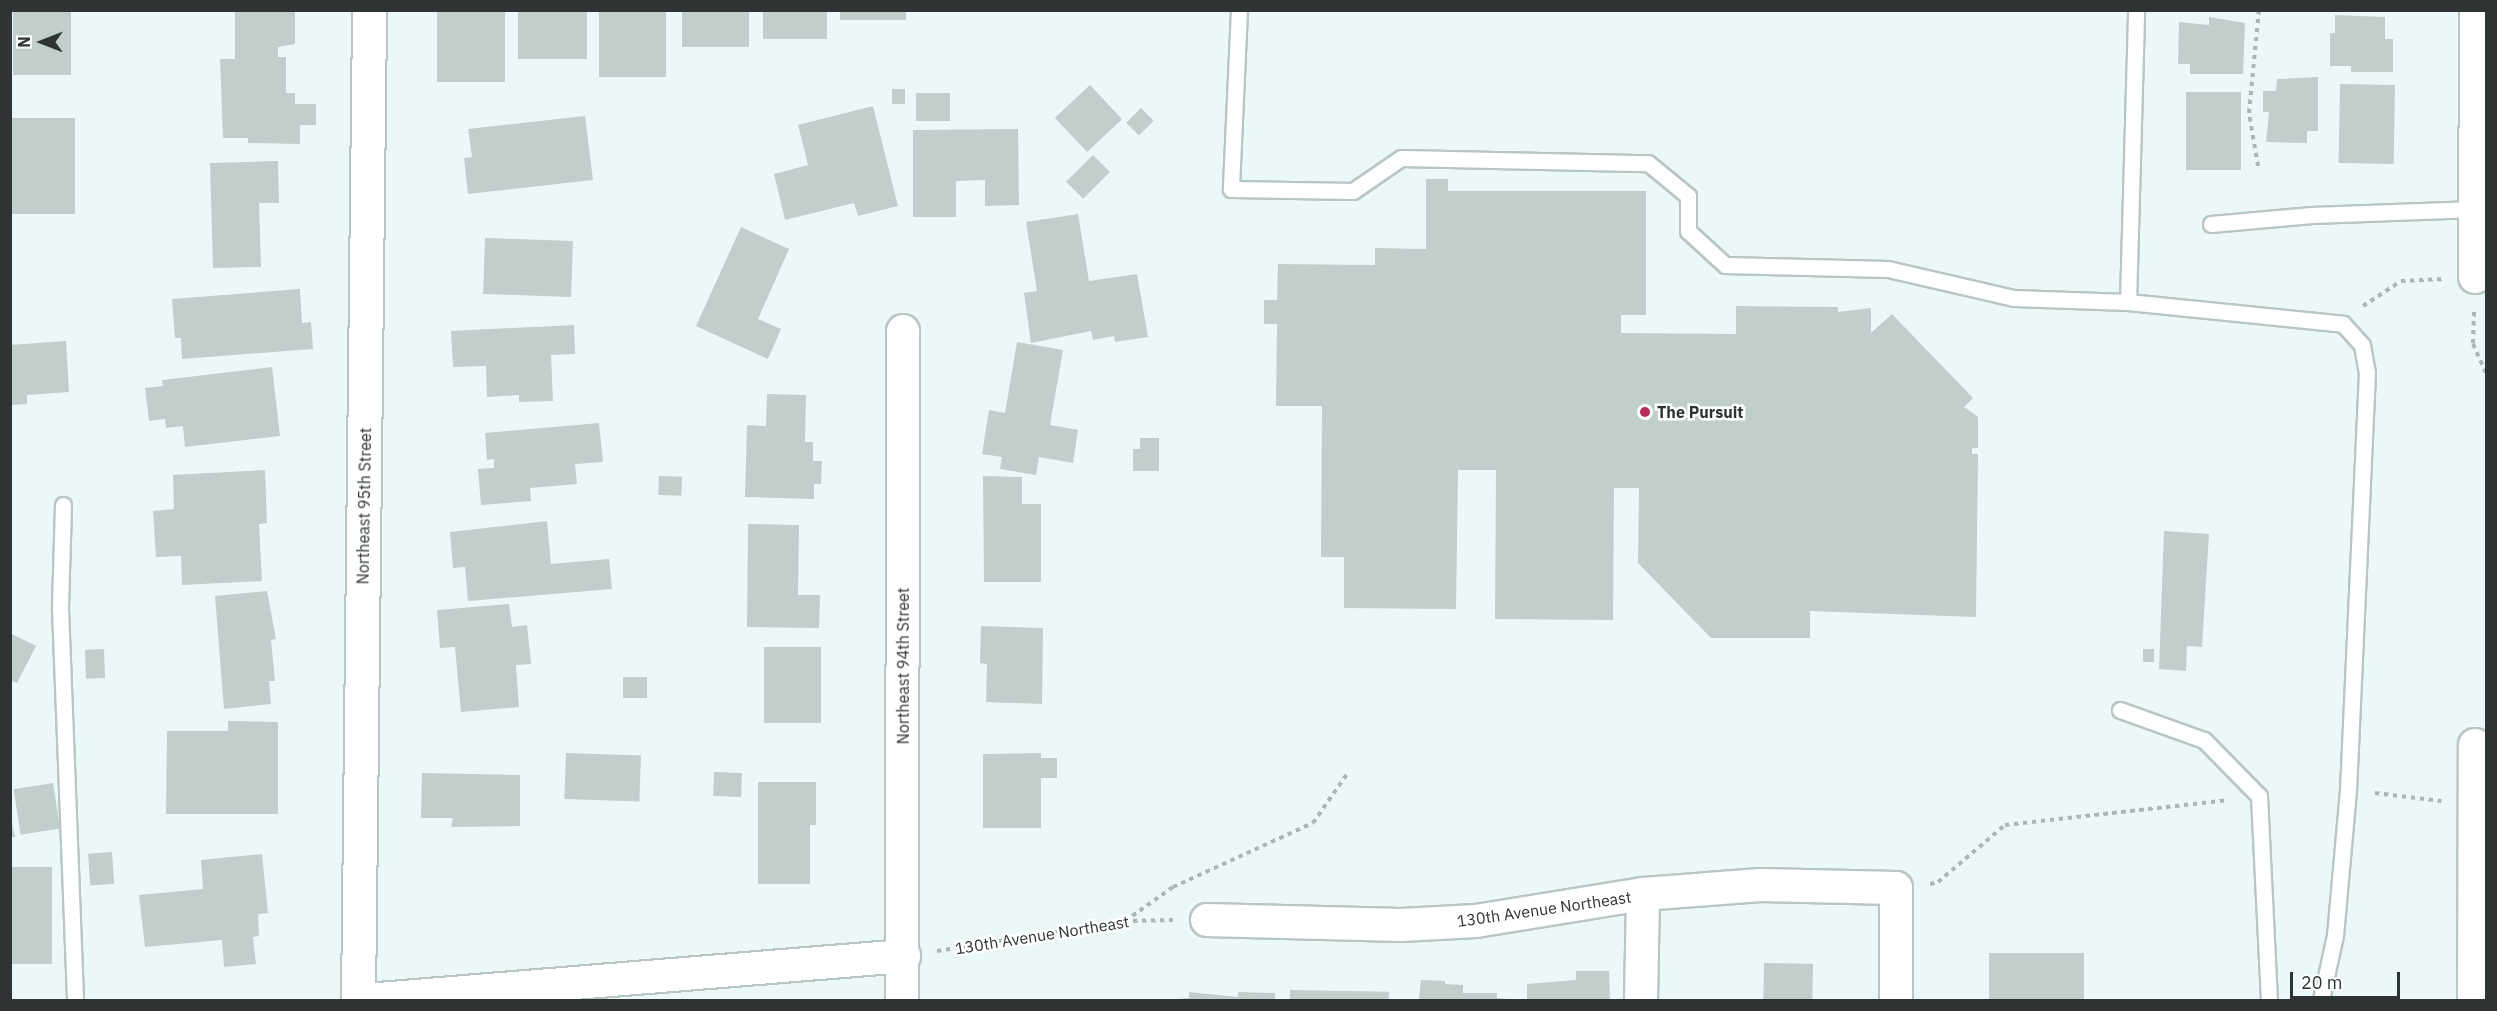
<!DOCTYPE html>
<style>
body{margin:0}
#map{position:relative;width:2497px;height:1011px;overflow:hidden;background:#eaf9f7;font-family:"IBM Plex Sans",sans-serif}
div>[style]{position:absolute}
.building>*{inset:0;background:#c0cfcc;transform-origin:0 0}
.path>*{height:4px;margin-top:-2px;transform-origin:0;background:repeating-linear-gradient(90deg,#abb7b6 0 4.5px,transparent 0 9px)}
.roads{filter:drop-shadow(2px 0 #b8c7c4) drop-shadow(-2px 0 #b8c7c4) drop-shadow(0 2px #b8c7c4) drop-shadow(0 -2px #b8c7c4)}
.service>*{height:15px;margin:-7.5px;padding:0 7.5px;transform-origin:7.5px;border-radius:7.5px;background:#fff}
.minor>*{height:32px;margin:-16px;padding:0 16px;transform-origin:16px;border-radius:16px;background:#fff}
.tertiary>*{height:33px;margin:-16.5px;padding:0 16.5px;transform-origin:16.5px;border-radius:16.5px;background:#fff}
.dots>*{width:16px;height:16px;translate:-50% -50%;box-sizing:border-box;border:3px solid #fff;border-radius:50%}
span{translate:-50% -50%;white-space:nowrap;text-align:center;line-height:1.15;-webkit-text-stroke:5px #fff;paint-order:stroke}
.poi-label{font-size:16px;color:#2e3433;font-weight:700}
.left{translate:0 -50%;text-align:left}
.street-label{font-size:16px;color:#2e3433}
.frame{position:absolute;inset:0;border:12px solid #2e3433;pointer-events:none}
.north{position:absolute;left:12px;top:12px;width:60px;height:60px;-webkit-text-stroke:4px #fff;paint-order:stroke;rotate:270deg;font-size:16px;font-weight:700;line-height:24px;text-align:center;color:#2e3433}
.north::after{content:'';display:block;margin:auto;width:21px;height:27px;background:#2e3433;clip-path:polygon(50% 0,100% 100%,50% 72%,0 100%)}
.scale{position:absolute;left:2290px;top:972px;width:110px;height:27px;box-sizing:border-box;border:3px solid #2e3433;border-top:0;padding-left:8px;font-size:18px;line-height:21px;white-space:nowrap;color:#2e3433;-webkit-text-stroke:4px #fff;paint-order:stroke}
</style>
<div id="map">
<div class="building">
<i style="left:13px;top:10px;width:58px;height:65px"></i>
<i style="clip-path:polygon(235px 10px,295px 10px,295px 44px,278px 47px,278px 57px,286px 57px,286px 93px,295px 93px,295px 104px,316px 104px,316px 125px,300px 125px,300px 144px,248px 143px,248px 138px,223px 138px,220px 59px,235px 59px)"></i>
<i style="left:437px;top:10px;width:68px;height:72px"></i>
<i style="left:518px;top:10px;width:69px;height:49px"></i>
<i style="left:599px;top:10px;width:67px;height:67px"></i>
<i style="left:682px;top:10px;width:67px;height:37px"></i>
<i style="left:763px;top:10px;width:64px;height:29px"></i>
<i style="left:840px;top:10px;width:66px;height:10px"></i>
<i style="clip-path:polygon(2335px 15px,2385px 17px,2385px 39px,2393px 39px,2393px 72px,2351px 72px,2351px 66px,2330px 66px,2330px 33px,2335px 33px)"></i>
<i style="clip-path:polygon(2209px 17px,2245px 23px,2243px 74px,2190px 74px,2190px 64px,2178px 64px,2179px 22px,2209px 25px)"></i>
<i style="clip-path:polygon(2318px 77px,2318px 131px,2307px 131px,2307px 143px,2266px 142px,2269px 112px,2263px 112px,2263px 91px,2276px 91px,2277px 79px)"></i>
<i style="left:2340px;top:84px;width:55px;height:79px;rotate:1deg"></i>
<i style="left:1090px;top:85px;width:47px;height:48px;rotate:47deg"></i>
<i style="left:892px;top:89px;width:13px;height:15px"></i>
<i style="left:2186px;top:92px;width:55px;height:78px"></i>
<i style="left:916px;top:93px;width:34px;height:28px"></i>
<i style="clip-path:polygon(873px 106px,898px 206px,858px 216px,854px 203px,785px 220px,774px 174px,808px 165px,798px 125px)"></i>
<i style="left:1141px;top:108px;width:18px;height:21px;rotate:45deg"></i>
<i style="clip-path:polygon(585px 116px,593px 180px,468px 194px,464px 158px,472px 157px,468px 129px)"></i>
<i style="left:10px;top:118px;width:65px;height:96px"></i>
<i style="clip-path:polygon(1018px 129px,1019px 205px,985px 206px,985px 180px,956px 181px,956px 217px,913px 217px,913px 130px)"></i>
<i style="left:1093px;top:155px;width:24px;height:38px;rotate:45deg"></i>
<i style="clip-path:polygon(278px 161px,279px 203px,259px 203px,261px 267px,213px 268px,210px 163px)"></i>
<i style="clip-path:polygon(1426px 179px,1448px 179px,1448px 191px,1646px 191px,1646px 315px,1621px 315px,1621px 333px,1736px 334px,1736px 306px,1838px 307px,1838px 312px,1871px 308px,1871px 333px,1892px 314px,1973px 398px,1964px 407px,1978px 417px,1978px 448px,1972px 448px,1972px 454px,1978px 454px,1976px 617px,1810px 611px,1810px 638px,1711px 638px,1638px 563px,1639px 488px,1614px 488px,1613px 620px,1495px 619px,1496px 470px,1458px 470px,1456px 609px,1344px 608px,1344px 557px,1321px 557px,1322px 406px,1276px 406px,1277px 324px,1264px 324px,1264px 300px,1277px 300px,1278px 264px,1375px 265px,1375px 248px,1426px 249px)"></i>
<i style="clip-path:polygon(1078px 214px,1089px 281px,1137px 274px,1148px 337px,1115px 342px,1114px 336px,1093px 340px,1091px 331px,1031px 343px,1024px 293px,1037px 291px,1026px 222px)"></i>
<i style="clip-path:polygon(741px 227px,789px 249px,758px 319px,781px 329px,768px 359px,696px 326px)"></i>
<i style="left:573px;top:241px;width:56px;height:88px;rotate:92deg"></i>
<i style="clip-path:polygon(300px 289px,302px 323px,311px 322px,313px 349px,182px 359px,181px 338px,175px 338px,172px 299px)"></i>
<i style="clip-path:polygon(574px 325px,575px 354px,551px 355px,553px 401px,519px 402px,519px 395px,487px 397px,486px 366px,453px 367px,451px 331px)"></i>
<i style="clip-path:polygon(66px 341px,69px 392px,27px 395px,27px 404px,10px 405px,10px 345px)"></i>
<i style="clip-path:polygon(1017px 342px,1063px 350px,1050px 425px,1078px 430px,1073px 463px,1039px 457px,1036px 475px,1000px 469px,1002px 457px,982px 454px,989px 410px,1005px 413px)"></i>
<i style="clip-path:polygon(272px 367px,280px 436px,185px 447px,183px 426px,166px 428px,165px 419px,149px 421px,145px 388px,163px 386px,162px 380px)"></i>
<i style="clip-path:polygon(767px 394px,806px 395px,805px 442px,813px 442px,813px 461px,822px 461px,821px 484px,814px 484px,814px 499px,745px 497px,747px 425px,766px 426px)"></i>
<i style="clip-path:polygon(599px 423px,603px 462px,575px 464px,577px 484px,530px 488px,531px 501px,481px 505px,478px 469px,494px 468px,494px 459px,487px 460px,485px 433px)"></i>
<i style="clip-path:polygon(1140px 438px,1159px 438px,1159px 471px,1133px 471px,1133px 449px,1140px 449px)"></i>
<i style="clip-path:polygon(265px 470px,267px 523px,259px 524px,262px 581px,182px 585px,181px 556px,156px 557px,153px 511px,174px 509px,173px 475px)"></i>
<i style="left:659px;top:476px;width:23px;height:19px;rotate:2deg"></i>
<i style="clip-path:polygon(983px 476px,1022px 477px,1022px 504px,1041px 504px,1041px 582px,984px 582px)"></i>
<i style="clip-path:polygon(547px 521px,551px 564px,609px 559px,612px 589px,468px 601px,465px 567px,453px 568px,450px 532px)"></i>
<i style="clip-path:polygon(748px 524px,799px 525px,798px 595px,820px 595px,819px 628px,747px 627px)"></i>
<i style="clip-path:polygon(2164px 531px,2209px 534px,2202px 647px,2187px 646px,2186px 671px,2159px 669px)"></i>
<i style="clip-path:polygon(267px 591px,276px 639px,271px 640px,275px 681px,269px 681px,271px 704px,224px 709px,215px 596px)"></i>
<i style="clip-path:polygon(509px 604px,512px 627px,527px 625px,531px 664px,516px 665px,519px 707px,461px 712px,455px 647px,440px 648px,437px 610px)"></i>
<i style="clip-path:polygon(981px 626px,1043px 628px,1042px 704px,986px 702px,987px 664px,980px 663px)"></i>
<i style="clip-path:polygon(10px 633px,36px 646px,17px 683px,10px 680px)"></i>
<i style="left:764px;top:647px;width:57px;height:76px"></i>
<i style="left:104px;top:649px;width:29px;height:19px;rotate:88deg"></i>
<i style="left:2143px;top:649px;width:11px;height:13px"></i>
<i style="left:623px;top:677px;width:24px;height:21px"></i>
<i style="clip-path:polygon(228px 721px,278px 722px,278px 814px,166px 814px,167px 731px,228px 731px)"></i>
<i style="left:566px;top:753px;width:75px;height:46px;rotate:2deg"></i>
<i style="clip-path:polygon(1041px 753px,1041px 758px,1057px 758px,1057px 778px,1041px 778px,1041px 828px,983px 828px,983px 754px)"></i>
<i style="left:714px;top:772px;width:28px;height:24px;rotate:2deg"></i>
<i style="clip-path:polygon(422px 773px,520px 775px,520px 826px,451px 827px,453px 818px,421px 818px)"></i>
<i style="clip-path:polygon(758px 782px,816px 782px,816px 825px,810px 825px,810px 884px,758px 884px)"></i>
<i style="left:53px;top:783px;width:46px;height:40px;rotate:81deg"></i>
<i style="clip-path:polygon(10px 813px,15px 837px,10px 837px)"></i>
<i style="left:112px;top:852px;width:32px;height:24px;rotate:86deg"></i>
<i style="clip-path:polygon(262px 854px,268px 913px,258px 914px,259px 936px,253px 937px,256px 964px,224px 967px,222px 940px,145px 947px,139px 895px,203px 889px,201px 860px)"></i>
<i style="left:10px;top:867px;width:42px;height:97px"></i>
<i style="left:1989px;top:953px;width:95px;height:47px"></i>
<i style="left:1764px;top:963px;width:49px;height:37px;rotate:1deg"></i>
<i style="clip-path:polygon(1576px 971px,1609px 971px,1610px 1000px,1527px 1000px,1527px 984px,1576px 980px)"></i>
<i style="clip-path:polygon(1421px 980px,1445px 981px,1445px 984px,1463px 985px,1463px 993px,1497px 993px,1497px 998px,1515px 1000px,1419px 1000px)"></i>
<i style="left:1290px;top:990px;width:99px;height:10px;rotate:1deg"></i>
<i style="clip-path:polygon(1189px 992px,1238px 997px,1238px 992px,1275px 993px,1275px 1000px,1167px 1000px,1189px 998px)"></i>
</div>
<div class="path">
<i style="left:2258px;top:166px;width:54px;rotate:-99.6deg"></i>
<i style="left:2249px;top:113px;width:103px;rotate:-84.5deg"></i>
<i style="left:2363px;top:306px;width:45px;rotate:-33.3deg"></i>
<i style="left:2401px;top:281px;width:41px;rotate:-2.8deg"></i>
<i style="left:2474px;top:312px;width:32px;rotate:92deg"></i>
<i style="left:2473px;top:344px;width:32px;rotate:66deg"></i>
<i style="left:2375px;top:793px;width:67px;rotate:6.8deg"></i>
<i style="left:1930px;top:884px;width:8px;rotate:-14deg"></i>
<i style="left:1938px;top:882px;width:88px;rotate:-40.4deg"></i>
<i style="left:2005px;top:825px;width:223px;rotate:-6.4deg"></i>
<i style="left:1125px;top:921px;width:59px;rotate:-35.3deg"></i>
<i style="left:1173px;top:887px;width:154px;rotate:-24.6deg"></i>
<i style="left:1313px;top:823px;width:60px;rotate:-55.2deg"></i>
<i style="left:937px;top:951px;width:189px;rotate:-9.1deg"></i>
<i style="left:1124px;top:921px;width:49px;rotate:-1.2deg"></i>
</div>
<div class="roads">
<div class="service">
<i style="left:1239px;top:10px;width:179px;rotate:92.6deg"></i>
<i style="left:1231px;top:189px;width:122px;rotate:0.9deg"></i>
<i style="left:1353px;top:191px;width:58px;rotate:-34.5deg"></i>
<i style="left:1401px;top:158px;width:247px;rotate:1.2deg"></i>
<i style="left:1648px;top:163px;width:52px;rotate:39.5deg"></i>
<i style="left:1688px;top:196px;width:35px;rotate:90deg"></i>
<i style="left:1688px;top:231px;width:50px;rotate:42.6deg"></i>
<i style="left:1725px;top:265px;width:163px;rotate:1.4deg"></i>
<i style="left:1888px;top:269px;width:129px;rotate:13deg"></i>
<i style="left:2014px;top:298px;width:114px;rotate:2deg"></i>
<i style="left:2128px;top:302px;width:216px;rotate:5.8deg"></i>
<i style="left:2343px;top:324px;width:28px;rotate:48deg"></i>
<i style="left:2362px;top:345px;width:27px;rotate:80deg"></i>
<i style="left:2367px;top:372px;width:418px;rotate:92.6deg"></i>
<i style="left:2348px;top:790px;width:146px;rotate:95.1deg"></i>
<i style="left:2335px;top:935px;width:66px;rotate:102.2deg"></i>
<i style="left:2211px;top:224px;width:101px;rotate:-5.1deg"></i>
<i style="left:2312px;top:215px;width:163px;rotate:-2.1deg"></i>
<i style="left:2128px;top:302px;width:292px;rotate:-88.4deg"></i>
<i style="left:63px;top:505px;width:103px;rotate:91.7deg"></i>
<i style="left:60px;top:608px;width:392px;rotate:87.8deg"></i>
<i style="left:2120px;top:710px;width:89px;rotate:19.7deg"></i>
<i style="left:2204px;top:740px;width:78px;rotate:45.5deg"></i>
<i style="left:2259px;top:796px;width:204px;rotate:87.2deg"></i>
</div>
<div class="minor">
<i style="left:2475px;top:277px;width:267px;rotate:-89.8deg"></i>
<i style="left:1207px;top:920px;width:194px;rotate:1.5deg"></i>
<i style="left:1401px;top:925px;width:75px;rotate:-3.1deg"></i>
<i style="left:1476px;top:921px;width:169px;rotate:-9.2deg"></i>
<i style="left:1643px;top:894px;width:118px;rotate:-4.4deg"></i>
<i style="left:1761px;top:885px;width:135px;rotate:1.3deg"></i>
<i style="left:1896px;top:888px;width:112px;rotate:90deg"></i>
<i style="left:367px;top:1000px;width:539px;rotate:-4.68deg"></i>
<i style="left:902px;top:1000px;width:669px;rotate:-89.91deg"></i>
<i style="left:1641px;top:1000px;width:106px;rotate:-88.9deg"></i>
<i style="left:2474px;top:1000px;width:255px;rotate:-89.8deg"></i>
</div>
<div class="tertiary">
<i style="left:358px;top:1000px;width:990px;rotate:-89.36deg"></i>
</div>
</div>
<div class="dots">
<i style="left:1645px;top:412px;background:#b82a5b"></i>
</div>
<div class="poi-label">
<span class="left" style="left:1657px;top:412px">The Pursuit</span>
</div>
<div class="street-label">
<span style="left:364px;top:506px;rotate:-89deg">Northeast 95th Street</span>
<span style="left:903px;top:666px;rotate:-90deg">Northeast 94th Street</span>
<span style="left:1544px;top:909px;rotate:-8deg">130th Avenue Northeast</span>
<span style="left:1042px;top:935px;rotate:-9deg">130th Avenue Northeast</span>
</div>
<div class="frame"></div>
<div class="north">N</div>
<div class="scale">20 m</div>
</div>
